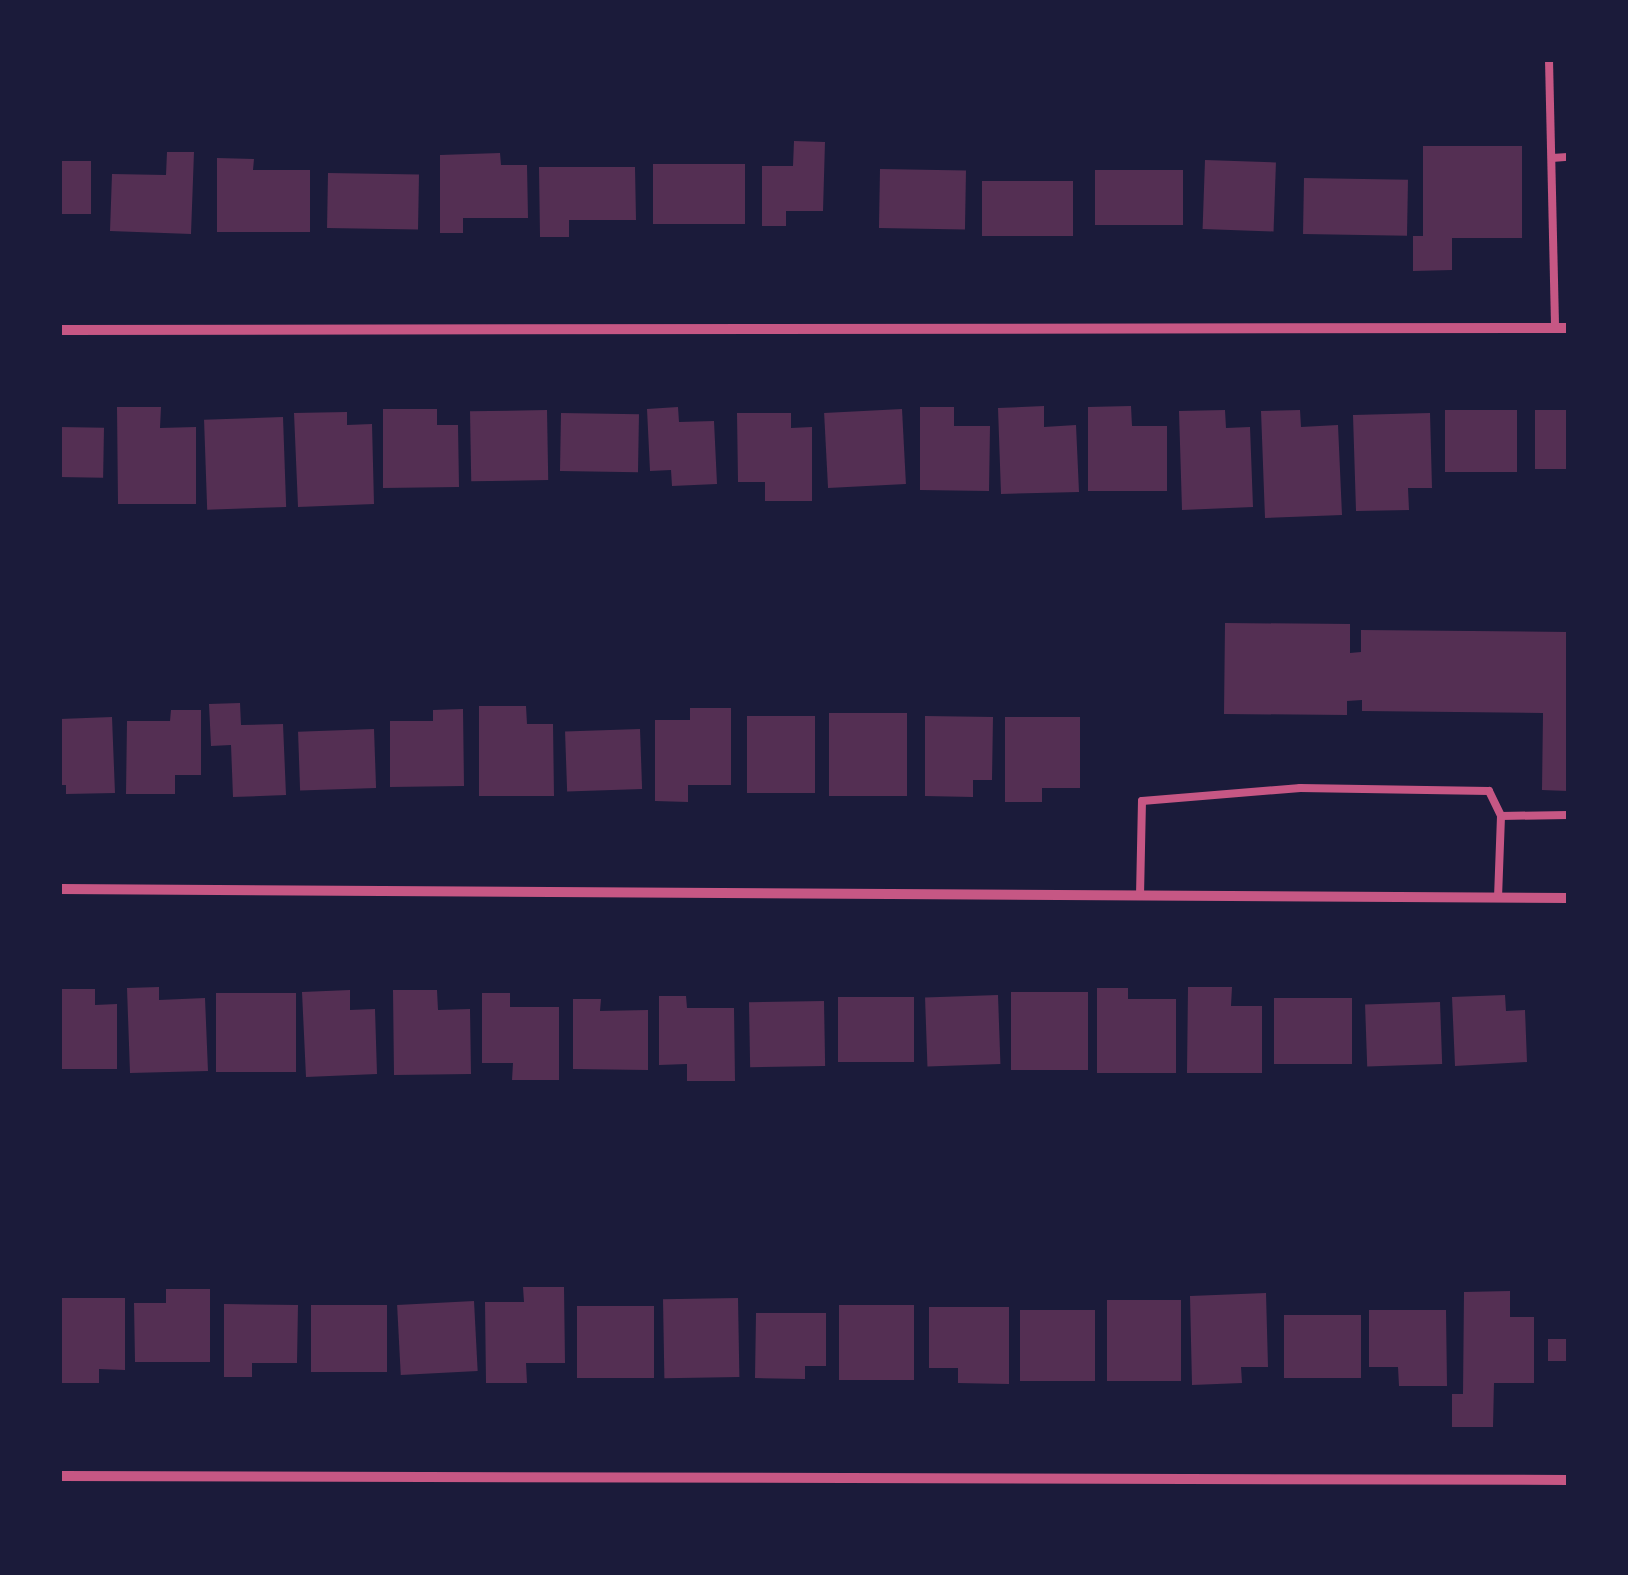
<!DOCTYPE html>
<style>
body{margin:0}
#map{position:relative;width:1628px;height:1575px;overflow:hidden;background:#1b1b3a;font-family:Cabin,sans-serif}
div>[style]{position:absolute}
.building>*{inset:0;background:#542f53;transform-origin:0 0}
.service>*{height:8px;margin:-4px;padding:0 4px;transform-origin:4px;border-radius:4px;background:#c65784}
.minor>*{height:10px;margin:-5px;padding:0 5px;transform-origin:5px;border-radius:5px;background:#c65784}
span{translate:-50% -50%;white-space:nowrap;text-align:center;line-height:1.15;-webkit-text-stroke:10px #1b1b3a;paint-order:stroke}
.frame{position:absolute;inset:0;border:62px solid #1b1b3a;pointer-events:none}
</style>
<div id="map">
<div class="building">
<i style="clip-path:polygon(794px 141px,825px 142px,823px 211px,786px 211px,786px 226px,762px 226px,762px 166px,793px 166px)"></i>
<i style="clip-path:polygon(1423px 146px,1522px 146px,1522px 238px,1452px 238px,1452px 270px,1413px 271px,1413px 236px,1423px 236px)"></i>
<i style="clip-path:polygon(167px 152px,194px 152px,191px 234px,110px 231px,112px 174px,166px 175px)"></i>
<i style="clip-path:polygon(500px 153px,501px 165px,527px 165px,528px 218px,463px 218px,463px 233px,440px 233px,440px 155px)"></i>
<i style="clip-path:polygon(217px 158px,254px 159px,253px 170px,310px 170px,310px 232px,217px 232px)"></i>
<i style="left:1205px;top:160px;width:71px;height:69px;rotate:2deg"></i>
<i style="left:60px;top:161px;width:31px;height:53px"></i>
<i style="left:653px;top:164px;width:92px;height:60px"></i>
<i style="clip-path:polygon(539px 167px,635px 167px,636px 220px,569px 220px,569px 237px,540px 237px)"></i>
<i style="left:880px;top:169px;width:86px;height:59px;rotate:1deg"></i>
<i style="left:1095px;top:170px;width:88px;height:55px"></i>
<i style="left:328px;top:173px;width:91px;height:55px;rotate:1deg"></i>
<i style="left:1304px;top:178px;width:104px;height:56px;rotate:1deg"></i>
<i style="left:982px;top:181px;width:91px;height:55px"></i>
<i style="clip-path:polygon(1044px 406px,1044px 427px,1076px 425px,1079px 492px,1001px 494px,998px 408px)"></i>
<i style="clip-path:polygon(1131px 406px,1132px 426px,1167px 426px,1167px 491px,1088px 491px,1088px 407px)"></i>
<i style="clip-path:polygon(117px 407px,161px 407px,160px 428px,196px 427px,196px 504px,118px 504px)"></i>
<i style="clip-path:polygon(678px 407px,679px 422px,714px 421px,717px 484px,672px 486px,671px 470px,650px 471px,647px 409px)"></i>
<i style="clip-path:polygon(920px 407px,954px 407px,954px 426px,990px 426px,989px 491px,920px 490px)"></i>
<i style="clip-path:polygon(383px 409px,437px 409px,437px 425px,458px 425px,459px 487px,383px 488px)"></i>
<i style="left:902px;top:409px;width:75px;height:78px;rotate:87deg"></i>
<i style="left:547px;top:410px;width:70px;height:77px;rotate:89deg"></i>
<i style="clip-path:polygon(1225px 410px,1226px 428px,1250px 427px,1253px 507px,1182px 510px,1179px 411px)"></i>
<i style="clip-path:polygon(1300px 410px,1301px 427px,1338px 425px,1342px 515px,1265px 518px,1261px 411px)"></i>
<i style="left:1445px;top:410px;width:72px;height:62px"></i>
<i style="left:1535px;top:410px;width:33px;height:59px"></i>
<i style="clip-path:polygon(347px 412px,347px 425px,372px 424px,374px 504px,298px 507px,294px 413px)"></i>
<i style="left:561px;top:413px;width:78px;height:58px;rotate:1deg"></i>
<i style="clip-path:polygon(737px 413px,791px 413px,791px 428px,812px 427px,812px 501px,765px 501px,765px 482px,738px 482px)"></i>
<i style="clip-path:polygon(1430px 413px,1432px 488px,1408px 488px,1409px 510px,1356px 511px,1353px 415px)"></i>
<i style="left:283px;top:417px;width:90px;height:79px;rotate:88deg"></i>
<i style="left:60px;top:427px;width:44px;height:50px;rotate:1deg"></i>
<i style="clip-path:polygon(1225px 623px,1350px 624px,1350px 653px,1361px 652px,1361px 630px,1568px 632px,1568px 791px,1542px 790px,1543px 713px,1362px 711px,1362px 700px,1347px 701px,1347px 715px,1224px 714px)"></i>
<i style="clip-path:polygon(240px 703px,241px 725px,283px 724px,286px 795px,233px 797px,231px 745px,211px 746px,209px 704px)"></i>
<i style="clip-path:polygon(479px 706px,526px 706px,527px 724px,553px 724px,554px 796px,479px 796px)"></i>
<i style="clip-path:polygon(690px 708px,731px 708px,731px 785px,688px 785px,688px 802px,655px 801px,655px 720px,690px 720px)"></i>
<i style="clip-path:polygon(463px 709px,464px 786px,390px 787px,390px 721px,433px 721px,433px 710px)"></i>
<i style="clip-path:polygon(171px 710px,201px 710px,201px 775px,175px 775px,175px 794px,126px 794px,127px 721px,170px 721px)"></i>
<i style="left:829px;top:713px;width:78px;height:83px"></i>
<i style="left:747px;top:716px;width:68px;height:77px"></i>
<i style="clip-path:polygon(925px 716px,993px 717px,992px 780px,973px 780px,973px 797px,925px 796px)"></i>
<i style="clip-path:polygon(112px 717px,115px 793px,66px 794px,66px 785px,60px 785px,60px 719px)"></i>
<i style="clip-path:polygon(1005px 717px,1080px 717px,1080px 788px,1042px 788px,1042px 802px,1005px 802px)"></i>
<i style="left:374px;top:729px;width:59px;height:76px;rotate:88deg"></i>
<i style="left:640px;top:729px;width:60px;height:75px;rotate:88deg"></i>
<i style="clip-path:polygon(159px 987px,159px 1000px,205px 998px,208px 1071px,130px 1073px,127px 988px)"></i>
<i style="clip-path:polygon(1188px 987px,1232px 987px,1231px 1006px,1262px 1006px,1262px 1073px,1187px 1073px)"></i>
<i style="clip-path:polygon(1097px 988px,1128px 988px,1128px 999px,1176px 999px,1176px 1073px,1097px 1073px)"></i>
<i style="clip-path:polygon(60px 989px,95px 989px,95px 1005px,117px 1004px,117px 1069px,60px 1069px)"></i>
<i style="clip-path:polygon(350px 990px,350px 1010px,375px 1009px,377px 1074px,306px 1077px,302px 992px)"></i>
<i style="clip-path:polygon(393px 990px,437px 990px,438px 1010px,470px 1009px,471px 1074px,394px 1075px)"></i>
<i style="left:1011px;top:992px;width:77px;height:78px"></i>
<i style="left:216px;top:993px;width:80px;height:79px"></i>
<i style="clip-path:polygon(482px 993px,510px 993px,510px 1007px,559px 1007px,559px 1080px,512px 1080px,513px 1063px,482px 1063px)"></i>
<i style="left:998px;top:995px;width:69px;height:73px;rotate:88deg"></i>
<i style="clip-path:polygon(1505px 995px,1506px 1011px,1525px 1010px,1527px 1062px,1455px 1066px,1452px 997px)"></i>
<i style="clip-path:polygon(659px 996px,686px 996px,687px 1008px,734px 1008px,735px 1081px,687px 1081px,687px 1064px,659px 1065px)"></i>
<i style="left:838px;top:997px;width:76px;height:65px"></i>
<i style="left:1274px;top:998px;width:78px;height:66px"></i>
<i style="clip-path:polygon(573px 999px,601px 999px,600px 1011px,648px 1010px,648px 1070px,573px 1069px)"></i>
<i style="left:824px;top:1001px;width:65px;height:75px;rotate:89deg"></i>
<i style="left:1440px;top:1002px;width:62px;height:75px;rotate:88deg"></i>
<i style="clip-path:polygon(523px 1287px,564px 1287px,565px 1363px,526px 1363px,527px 1383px,486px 1383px,485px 1302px,524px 1302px)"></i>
<i style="clip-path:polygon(166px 1289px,210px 1289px,210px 1362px,135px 1362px,134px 1303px,166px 1303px)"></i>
<i style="clip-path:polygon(1510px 1291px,1510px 1317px,1534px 1317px,1534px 1383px,1494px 1383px,1493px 1427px,1452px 1427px,1452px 1394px,1463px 1394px,1464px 1292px)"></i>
<i style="clip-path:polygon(1266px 1293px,1268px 1367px,1241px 1367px,1242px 1383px,1192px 1385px,1190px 1296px)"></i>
<i style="clip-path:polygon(60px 1298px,125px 1298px,125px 1370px,99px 1369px,99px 1383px,60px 1383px)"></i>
<i style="left:738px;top:1298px;width:79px;height:75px;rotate:89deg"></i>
<i style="left:1107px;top:1300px;width:74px;height:81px"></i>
<i style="left:474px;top:1301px;width:70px;height:77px;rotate:87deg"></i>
<i style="clip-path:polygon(224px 1304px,298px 1305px,297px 1363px,252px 1363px,252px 1377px,224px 1377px)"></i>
<i style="left:311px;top:1305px;width:76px;height:67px"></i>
<i style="left:839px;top:1305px;width:75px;height:75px"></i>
<i style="left:577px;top:1306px;width:77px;height:72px"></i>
<i style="clip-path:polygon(929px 1307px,1009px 1307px,1009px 1384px,958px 1383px,958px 1368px,929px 1368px)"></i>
<i style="left:1020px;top:1310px;width:75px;height:71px"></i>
<i style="clip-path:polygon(1369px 1310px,1446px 1310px,1447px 1386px,1399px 1386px,1398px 1367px,1369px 1367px)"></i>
<i style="clip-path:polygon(756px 1313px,826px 1313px,826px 1366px,805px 1366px,805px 1379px,755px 1378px)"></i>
<i style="left:1361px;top:1315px;width:63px;height:77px;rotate:90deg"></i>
<i style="left:1548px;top:1339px;width:20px;height:22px"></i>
</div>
<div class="service">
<i style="left:1549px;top:60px;width:268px;rotate:88.7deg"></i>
<i style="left:1552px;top:158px;width:16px;rotate:-4deg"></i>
<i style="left:1140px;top:896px;width:95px;rotate:-88.8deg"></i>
<i style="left:1142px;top:801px;width:159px;rotate:-4.7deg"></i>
<i style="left:1300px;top:788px;width:189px;rotate:0.9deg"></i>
<i style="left:1489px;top:791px;width:28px;rotate:64deg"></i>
<i style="left:1498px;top:898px;width:82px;rotate:-87.9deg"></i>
<i style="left:1501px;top:816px;width:67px;rotate:-0.9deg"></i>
</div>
<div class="minor">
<i style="left:60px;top:330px;width:1508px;rotate:-0.08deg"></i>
<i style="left:60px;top:889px;width:1508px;rotate:0.34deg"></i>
<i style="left:60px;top:1476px;width:1508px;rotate:0.15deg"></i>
</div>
<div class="frame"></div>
</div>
